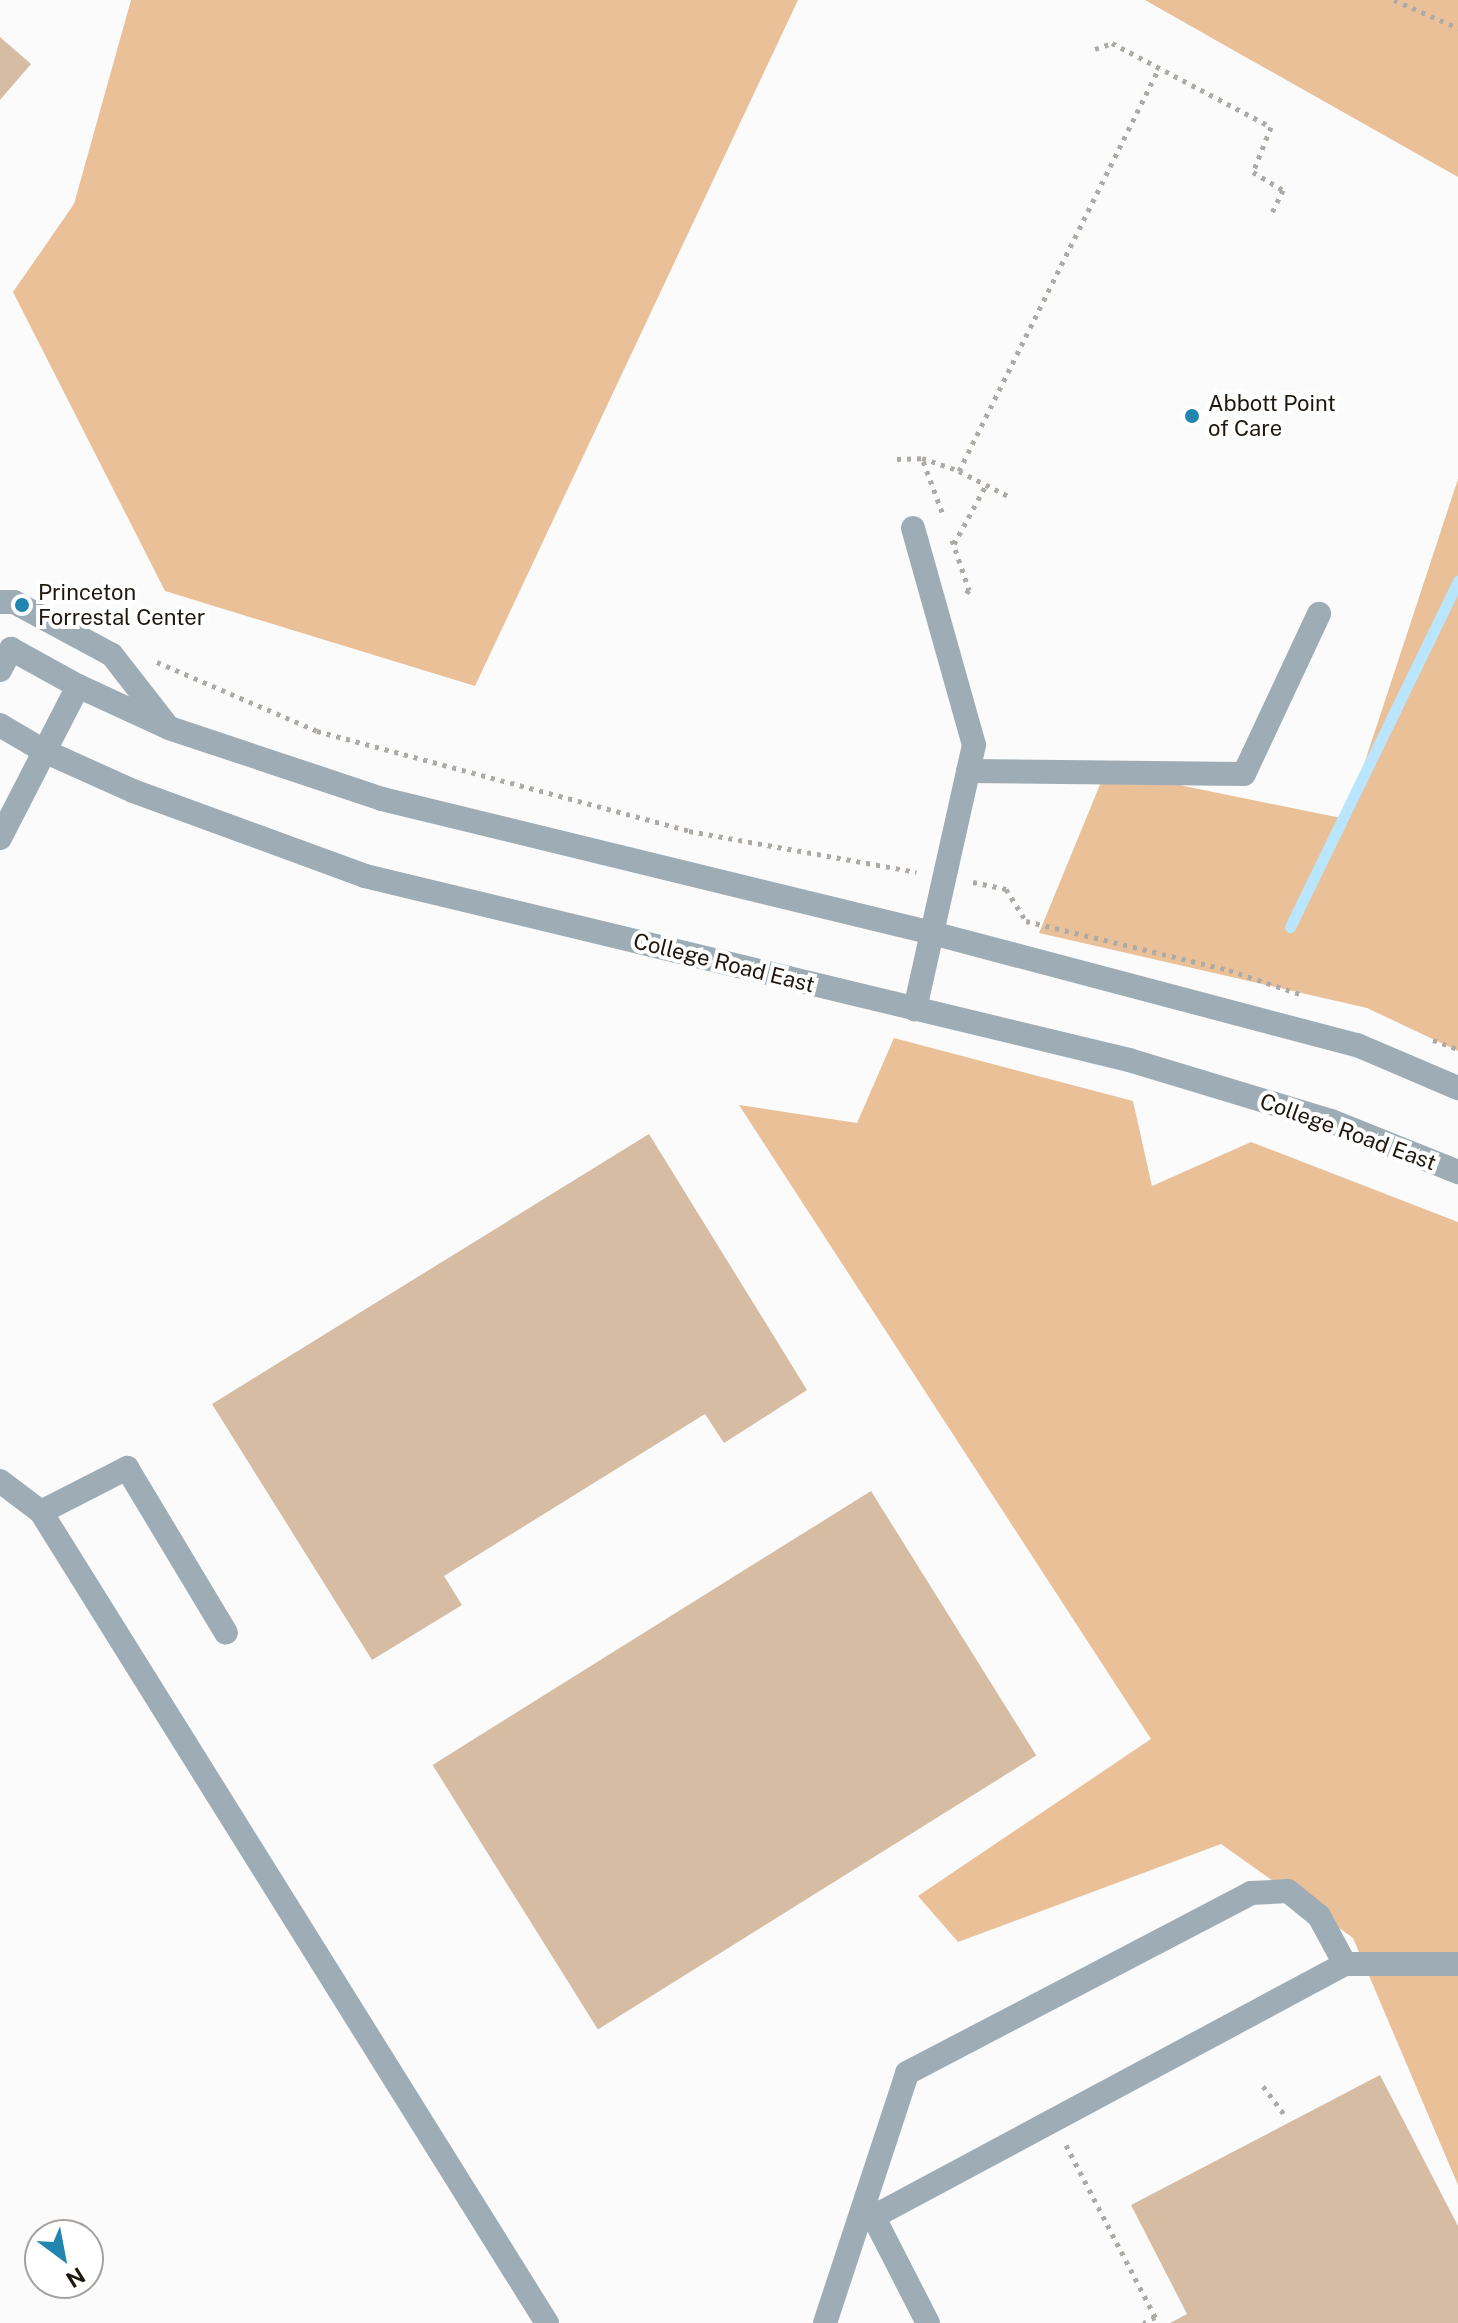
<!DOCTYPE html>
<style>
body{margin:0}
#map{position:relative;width:1458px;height:2323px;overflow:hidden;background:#fbfbfb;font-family:"Public Sans",sans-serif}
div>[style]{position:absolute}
.forest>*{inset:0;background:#eac099}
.stream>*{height:11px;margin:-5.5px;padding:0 5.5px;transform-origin:5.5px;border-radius:5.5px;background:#b9e6fe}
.building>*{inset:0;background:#d7bca4;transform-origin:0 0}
.path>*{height:5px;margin-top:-2.5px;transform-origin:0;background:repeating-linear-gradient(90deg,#aeaba7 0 4px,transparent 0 10px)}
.minor>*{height:24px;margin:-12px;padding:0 12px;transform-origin:12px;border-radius:12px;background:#9eadb5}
.dots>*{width:22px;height:22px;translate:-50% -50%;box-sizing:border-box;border:4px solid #fff;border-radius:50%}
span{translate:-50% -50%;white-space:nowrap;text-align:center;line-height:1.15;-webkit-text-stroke:8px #fff;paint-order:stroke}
.poi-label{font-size:22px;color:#20170e}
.left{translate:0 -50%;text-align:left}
.street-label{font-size:22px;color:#20170e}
.north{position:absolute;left:24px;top:2219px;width:80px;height:80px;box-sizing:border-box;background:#fff;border:2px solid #a6a29f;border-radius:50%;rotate:148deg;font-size:22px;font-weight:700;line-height:32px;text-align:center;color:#20170e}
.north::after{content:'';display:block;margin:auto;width:28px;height:36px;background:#2185af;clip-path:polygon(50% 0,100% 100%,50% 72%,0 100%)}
</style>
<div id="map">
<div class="forest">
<i style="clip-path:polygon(131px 0,798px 0,475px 686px,165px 591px,13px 292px,74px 204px)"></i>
<i style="clip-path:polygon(1145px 0,1458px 0,1458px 177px,1203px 33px)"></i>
<i style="clip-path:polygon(1458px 479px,1458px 1051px,1367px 1008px,1039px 933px,1106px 770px,1346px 819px)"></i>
<i style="clip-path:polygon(894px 1038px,1133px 1101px,1152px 1186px,1251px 1142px,1458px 1222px,1458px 2185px,1353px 1938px,1221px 1844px,958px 1942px,918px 1896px,1151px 1739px,739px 1105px,857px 1123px)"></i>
</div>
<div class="stream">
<i style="left:1290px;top:927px;width:385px;rotate:-64.1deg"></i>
</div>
<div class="building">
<i style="clip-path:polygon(0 37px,31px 64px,0 100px)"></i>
<i style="clip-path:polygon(649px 1134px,807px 1390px,724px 1443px,705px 1414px,444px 1576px,462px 1605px,372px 1660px,212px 1404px)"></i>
<i style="left:871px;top:1491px;width:312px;height:517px;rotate:58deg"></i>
<i style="clip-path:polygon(1380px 2075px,1458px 2226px,1458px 2323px,1170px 2323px,1187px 2314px,1131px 2205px)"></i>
</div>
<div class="path">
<i style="left:1394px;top:0;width:70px;rotate:23.6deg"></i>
<i style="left:1095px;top:49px;width:18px;rotate:-19deg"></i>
<i style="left:1112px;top:43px;width:180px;rotate:27.8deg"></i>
<i style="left:1271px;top:127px;width:48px;rotate:111.8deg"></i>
<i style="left:1253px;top:172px;width:35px;rotate:31deg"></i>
<i style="left:1283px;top:190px;width:28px;rotate:116deg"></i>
<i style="left:897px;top:459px;width:25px;rotate:-2deg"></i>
<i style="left:959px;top:471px;width:450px;rotate:-63.6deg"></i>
<i style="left:942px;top:512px;width:58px;rotate:-110.3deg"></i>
<i style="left:922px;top:458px;width:39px;rotate:19deg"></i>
<i style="left:959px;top:471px;width:59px;rotate:27deg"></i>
<i style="left:952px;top:540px;width:53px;rotate:71.2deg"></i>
<i style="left:969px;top:590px;width:9px;rotate:131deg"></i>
<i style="left:954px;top:544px;width:67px;rotate:-61.5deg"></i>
<i style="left:157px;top:662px;width:174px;rotate:23.3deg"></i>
<i style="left:317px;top:731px;width:385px;rotate:15deg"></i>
<i style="left:689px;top:831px;width:231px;rotate:10.2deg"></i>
<i style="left:973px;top:882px;width:34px;rotate:12deg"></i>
<i style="left:1006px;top:889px;width:38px;rotate:58deg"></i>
<i style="left:1026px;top:921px;width:209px;rotate:13.6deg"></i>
<i style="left:1229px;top:970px;width:78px;rotate:18.7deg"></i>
<i style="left:1433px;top:1040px;width:27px;rotate:20deg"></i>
<i style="left:1263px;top:2086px;width:39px;rotate:53deg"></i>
<i style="left:1066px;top:2145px;width:194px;rotate:62.6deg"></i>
<i style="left:1155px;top:2317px;width:13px;rotate:153deg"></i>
</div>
<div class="minor">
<i style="left:913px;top:528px;width:225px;rotate:74.3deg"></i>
<i style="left:974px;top:745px;width:271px;rotate:102.6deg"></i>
<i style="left:0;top:602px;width:14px"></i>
<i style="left:14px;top:602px;width:111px;rotate:28.4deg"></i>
<i style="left:112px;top:655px;width:86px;rotate:52.1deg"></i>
<i style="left:0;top:670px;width:24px;rotate:-62deg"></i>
<i style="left:11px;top:649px;width:77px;rotate:28.9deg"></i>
<i style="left:78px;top:686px;width:100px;rotate:24.8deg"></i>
<i style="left:169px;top:728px;width:225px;rotate:18.4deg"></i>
<i style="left:382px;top:799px;width:566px;rotate:13.69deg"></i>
<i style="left:932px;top:933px;width:440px;rotate:14.8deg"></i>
<i style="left:1357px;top:1045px;width:110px;rotate:23.1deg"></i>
<i style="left:0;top:725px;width:51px;rotate:30.6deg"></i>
<i style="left:44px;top:751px;width:98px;rotate:24.2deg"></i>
<i style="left:133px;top:791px;width:247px;rotate:20.1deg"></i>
<i style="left:365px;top:876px;width:786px;rotate:13.54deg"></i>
<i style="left:1129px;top:1060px;width:211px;rotate:16.8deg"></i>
<i style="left:1331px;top:1121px;width:137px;rotate:21.9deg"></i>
<i style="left:968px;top:771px;width:276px;rotate:0.6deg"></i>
<i style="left:1244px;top:774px;width:177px;rotate:-64.9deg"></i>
<i style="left:0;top:838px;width:171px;rotate:-62.8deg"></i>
<i style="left:0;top:1481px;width:51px;rotate:37.1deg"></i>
<i style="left:41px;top:1512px;width:956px;rotate:58.04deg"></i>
<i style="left:41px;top:1512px;width:97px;rotate:-27.1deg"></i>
<i style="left:127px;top:1468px;width:192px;rotate:59deg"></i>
<i style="left:867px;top:2204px;width:134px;rotate:62.9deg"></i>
<i style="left:873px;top:2217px;width:536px;rotate:-28.19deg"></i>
<i style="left:825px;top:2323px;width:263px;rotate:-71.8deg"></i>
<i style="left:907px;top:2073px;width:388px;rotate:-27.6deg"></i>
<i style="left:1251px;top:1893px;width:37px;rotate:-3deg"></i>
<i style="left:1288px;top:1891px;width:40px;rotate:39deg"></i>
<i style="left:1319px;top:1916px;width:55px;rotate:61.6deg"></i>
<i style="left:1345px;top:1964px;width:113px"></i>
</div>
<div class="dots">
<i style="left:1192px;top:416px;background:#2185af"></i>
<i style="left:22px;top:605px;background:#2185af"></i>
</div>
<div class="poi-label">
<span class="left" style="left:1208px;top:416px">Abbott Point<br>of Care</span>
<span class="left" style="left:38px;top:605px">Princeton<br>Forrestal Center</span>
</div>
<div class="street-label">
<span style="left:724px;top:963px;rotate:14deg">College Road East</span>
<span style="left:1348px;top:1132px;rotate:20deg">College Road East</span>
</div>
<div class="north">N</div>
</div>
